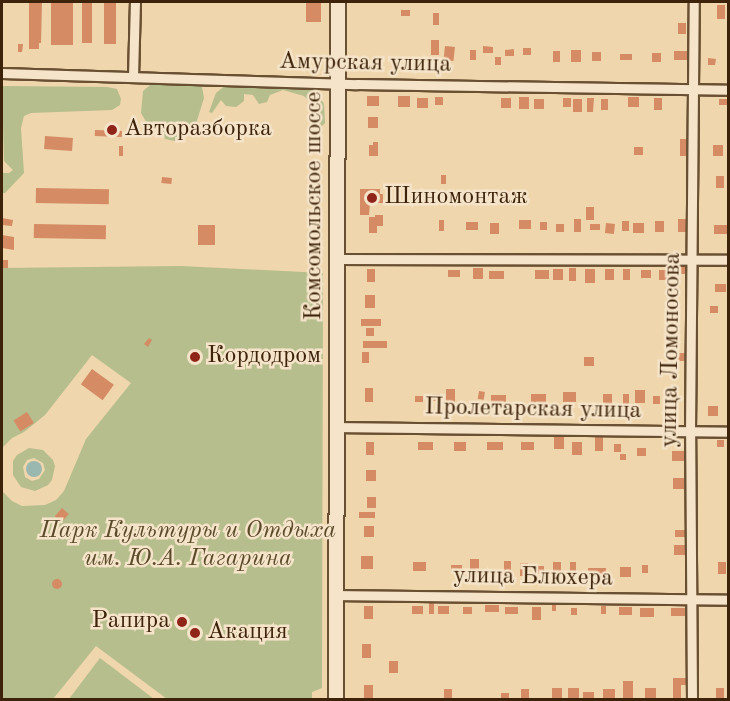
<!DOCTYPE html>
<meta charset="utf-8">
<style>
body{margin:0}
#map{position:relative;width:730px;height:701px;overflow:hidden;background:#efd6ac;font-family:"Old Standard TT",serif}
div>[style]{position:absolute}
.green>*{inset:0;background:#b5be8c}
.water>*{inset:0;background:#9ab8b0}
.round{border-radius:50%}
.building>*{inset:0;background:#d58b64;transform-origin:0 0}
.roads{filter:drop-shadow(2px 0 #6a5032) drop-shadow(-2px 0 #6a5032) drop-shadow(0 2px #6a5032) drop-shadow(0 -2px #6a5032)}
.minor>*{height:9px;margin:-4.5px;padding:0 4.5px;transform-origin:4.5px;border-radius:4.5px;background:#f5e4c9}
.secondary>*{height:14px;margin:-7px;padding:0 7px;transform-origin:7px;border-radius:7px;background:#f5e4c9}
.dots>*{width:16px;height:16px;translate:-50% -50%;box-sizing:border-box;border:3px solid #f5e4c9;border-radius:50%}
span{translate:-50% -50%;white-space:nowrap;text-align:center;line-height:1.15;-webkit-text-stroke:5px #f5e4c9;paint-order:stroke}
.street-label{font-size:24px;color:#3d2309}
.poi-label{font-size:24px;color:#3d2309}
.left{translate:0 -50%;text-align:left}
.right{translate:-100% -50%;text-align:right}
.park-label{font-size:24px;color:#5b4a2a;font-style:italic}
.frame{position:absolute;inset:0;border:3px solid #3d2309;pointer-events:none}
</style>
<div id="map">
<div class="green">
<i style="clip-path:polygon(155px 81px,196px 82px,202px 87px,204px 98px,195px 127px,180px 142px,165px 139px,162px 131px,148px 125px,141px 113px,143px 91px)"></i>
<i style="clip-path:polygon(227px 84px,307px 85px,316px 91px,324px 104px,325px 123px,319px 129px,315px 107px,304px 96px,283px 90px,270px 95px,267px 102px,259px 104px,253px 95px,244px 94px,244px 101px,236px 107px,226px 106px,221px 100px,212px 113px,209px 112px,216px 93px)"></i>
<i style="clip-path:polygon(2px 86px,107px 87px,117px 89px,121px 99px,120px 105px,112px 110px,31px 113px,24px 116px,21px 128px,24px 173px,5px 193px,2px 193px,2px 173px,9px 173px,13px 170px,4px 161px)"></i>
<i style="clip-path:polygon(181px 266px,323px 273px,322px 688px,312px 692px,312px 699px,167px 699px,96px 646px,53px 699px,2px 699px,2px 491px,12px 501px,22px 506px,45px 505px,56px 500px,64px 491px,86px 439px,131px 383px,92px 355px,45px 415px,24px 432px,12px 438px,2px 448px,2px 268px)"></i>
<i style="clip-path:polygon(evenodd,29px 448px,43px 450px,53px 460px,55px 466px,52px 480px,48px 485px,35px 491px,21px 487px,13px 475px,13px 461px,17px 455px,29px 448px,34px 458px,43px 463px,45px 470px,39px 479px,32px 481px,25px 477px,23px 467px,27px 460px,34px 458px)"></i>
<i style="clip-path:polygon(100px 658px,154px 699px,69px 699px)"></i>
</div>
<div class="water">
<i class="round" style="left:26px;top:461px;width:16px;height:16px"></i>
</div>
<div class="building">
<i style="clip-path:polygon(29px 2px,42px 2px,41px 43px,39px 43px,39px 49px,29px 49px)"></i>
<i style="left:51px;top:2px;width:22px;height:43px"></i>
<i style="left:82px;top:2px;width:10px;height:41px"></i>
<i style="left:104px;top:2px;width:12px;height:42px"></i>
<i style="left:306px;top:2px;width:15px;height:20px"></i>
<i style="left:717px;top:5px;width:8px;height:14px"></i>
<i style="left:401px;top:10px;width:9px;height:6px"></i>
<i style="left:433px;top:13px;width:6px;height:12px"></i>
<i style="left:678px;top:23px;width:8px;height:11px"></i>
<i style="left:431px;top:40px;width:8px;height:15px"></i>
<i style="clip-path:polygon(18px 44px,23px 44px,22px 52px,18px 52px)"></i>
<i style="left:445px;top:46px;width:10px;height:14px;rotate:6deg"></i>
<i style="clip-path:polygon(483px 46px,493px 47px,493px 53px,483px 53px)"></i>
<i style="left:523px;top:48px;width:8px;height:7px"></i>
<i style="clip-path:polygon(514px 49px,514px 56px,505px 56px,505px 50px)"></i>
<i style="left:470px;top:50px;width:6px;height:10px"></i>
<i style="left:571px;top:50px;width:10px;height:12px"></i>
<i style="left:553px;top:51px;width:7px;height:11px"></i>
<i style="left:674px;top:51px;width:13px;height:9px"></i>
<i style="left:592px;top:52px;width:9px;height:9px"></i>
<i style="left:652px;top:53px;width:9px;height:9px"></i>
<i style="left:620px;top:54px;width:12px;height:6px"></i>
<i style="left:495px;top:57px;width:6px;height:8px"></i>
<i style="clip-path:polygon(708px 58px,716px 59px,715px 65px,708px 65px)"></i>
<i style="left:367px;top:96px;width:12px;height:10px"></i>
<i style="left:398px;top:96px;width:12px;height:11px"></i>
<i style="left:435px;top:97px;width:8px;height:8px"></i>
<i style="left:519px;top:97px;width:10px;height:12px"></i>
<i style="left:628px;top:97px;width:11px;height:10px"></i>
<i style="left:417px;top:98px;width:11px;height:10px"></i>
<i style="left:501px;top:98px;width:10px;height:10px"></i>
<i style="left:563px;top:98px;width:8px;height:9px"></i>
<i style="clip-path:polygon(587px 98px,594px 98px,593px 112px,587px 112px)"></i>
<i style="left:654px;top:98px;width:8px;height:12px"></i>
<i style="left:534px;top:99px;width:10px;height:10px"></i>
<i style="left:573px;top:99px;width:9px;height:13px"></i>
<i style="left:601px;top:99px;width:7px;height:11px"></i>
<i style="left:719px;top:99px;width:9px;height:6px"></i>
<i style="left:368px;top:117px;width:10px;height:11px"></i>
<i style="left:95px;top:130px;width:27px;height:6px;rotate:2deg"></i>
<i style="left:45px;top:136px;width:28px;height:13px;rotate:4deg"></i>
<i style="left:680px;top:139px;width:8px;height:17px"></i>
<i style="clip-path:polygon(373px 142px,378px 142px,378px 156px,369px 156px,369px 145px,373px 145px)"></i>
<i style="left:713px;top:145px;width:10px;height:11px"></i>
<i style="left:119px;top:146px;width:4px;height:10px"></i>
<i style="left:643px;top:147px;width:8px;height:9px;rotate:90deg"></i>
<i style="left:441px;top:175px;width:5px;height:9px"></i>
<i style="left:716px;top:176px;width:8px;height:12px"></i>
<i style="left:162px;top:177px;width:10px;height:6px;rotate:6deg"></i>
<i style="left:36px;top:188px;width:73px;height:15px;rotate:1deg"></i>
<i style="clip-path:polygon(360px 189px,380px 189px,380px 194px,383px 194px,383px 203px,370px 203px,369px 215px,360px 215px)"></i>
<i style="left:503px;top:198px;width:9px;height:7px"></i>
<i style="left:586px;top:207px;width:8px;height:13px"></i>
<i style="clip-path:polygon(375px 215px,383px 215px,383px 226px,377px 226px,377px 233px,369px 233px,369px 217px,375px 217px)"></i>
<i style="clip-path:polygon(2px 218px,13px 220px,12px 226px,2px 225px)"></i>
<i style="left:574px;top:219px;width:7px;height:13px"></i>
<i style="left:678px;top:219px;width:11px;height:13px"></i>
<i style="left:444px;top:220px;width:11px;height:5px;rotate:90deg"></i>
<i style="left:519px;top:220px;width:12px;height:9px"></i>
<i style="left:622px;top:221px;width:7px;height:10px"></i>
<i style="left:655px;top:221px;width:9px;height:11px"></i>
<i style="left:466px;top:222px;width:12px;height:8px"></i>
<i style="left:540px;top:222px;width:7px;height:8px"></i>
<i style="left:490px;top:223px;width:9px;height:11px"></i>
<i style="left:606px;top:223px;width:9px;height:10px;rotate:6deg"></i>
<i style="left:633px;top:223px;width:11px;height:10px"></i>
<i style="left:34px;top:224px;width:72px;height:14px;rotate:1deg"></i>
<i style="left:556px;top:224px;width:8px;height:8px"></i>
<i style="left:590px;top:224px;width:10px;height:6px"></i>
<i style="left:198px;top:225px;width:17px;height:20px"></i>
<i style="left:714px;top:225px;width:14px;height:9px"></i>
<i style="clip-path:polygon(2px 235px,14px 237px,14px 250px,2px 248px)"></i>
<i style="left:2px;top:260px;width:6px;height:8px"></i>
<i style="left:681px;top:267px;width:7px;height:7px"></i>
<i style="left:473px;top:268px;width:10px;height:11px"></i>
<i style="left:569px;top:268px;width:7px;height:13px"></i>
<i style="left:367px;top:269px;width:8px;height:13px"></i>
<i style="left:553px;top:269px;width:10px;height:11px"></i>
<i style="left:585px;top:269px;width:10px;height:14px"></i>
<i style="left:605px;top:269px;width:9px;height:11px"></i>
<i style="left:623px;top:269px;width:7px;height:11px"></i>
<i style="left:448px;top:270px;width:12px;height:7px"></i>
<i style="left:535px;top:270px;width:14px;height:9px"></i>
<i style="left:641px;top:270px;width:10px;height:8px"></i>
<i style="left:659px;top:270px;width:9px;height:10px"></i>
<i style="left:489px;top:271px;width:15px;height:8px"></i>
<i style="left:715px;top:284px;width:11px;height:8px"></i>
<i style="left:365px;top:295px;width:10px;height:13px"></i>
<i style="left:710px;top:306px;width:8px;height:7px"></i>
<i style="left:361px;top:319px;width:20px;height:7px"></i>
<i style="left:366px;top:328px;width:8px;height:8px"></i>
<i style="clip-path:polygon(149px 338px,152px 340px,148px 347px,144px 344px)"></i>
<i style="left:363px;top:341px;width:24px;height:7px"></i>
<i style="left:362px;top:352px;width:7px;height:11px"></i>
<i style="left:678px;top:353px;width:9px;height:8px"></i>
<i style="left:584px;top:357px;width:10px;height:9px"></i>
<i style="left:92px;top:369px;width:27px;height:19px;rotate:36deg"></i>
<i style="left:365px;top:388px;width:8px;height:14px"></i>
<i style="left:446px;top:389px;width:9px;height:13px"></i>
<i style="left:635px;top:390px;width:10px;height:13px"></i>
<i style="left:479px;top:391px;width:6px;height:8px;rotate:9deg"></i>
<i style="left:563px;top:392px;width:13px;height:10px"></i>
<i style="left:432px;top:394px;width:8px;height:7px"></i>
<i style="left:531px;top:394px;width:15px;height:9px"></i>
<i style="left:603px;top:394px;width:9px;height:10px"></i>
<i style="left:623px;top:394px;width:6px;height:10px"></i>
<i style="left:491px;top:395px;width:15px;height:7px"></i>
<i style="left:415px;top:396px;width:8px;height:6px"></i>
<i style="left:653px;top:396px;width:7px;height:8px"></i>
<i style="left:668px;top:401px;width:5px;height:9px"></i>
<i style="left:708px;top:406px;width:10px;height:10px"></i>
<i style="left:27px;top:412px;width:13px;height:16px;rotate:58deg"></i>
<i style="left:554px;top:436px;width:10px;height:13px"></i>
<i style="left:595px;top:437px;width:8px;height:14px"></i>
<i style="left:717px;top:440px;width:7px;height:7px"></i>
<i style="left:366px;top:442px;width:8px;height:13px"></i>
<i style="left:418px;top:442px;width:15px;height:8px"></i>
<i style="left:454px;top:442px;width:12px;height:9px"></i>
<i style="left:487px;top:442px;width:16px;height:8px"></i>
<i style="left:521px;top:442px;width:13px;height:8px"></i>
<i style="left:572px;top:442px;width:10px;height:13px"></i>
<i style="left:614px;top:444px;width:7px;height:8px"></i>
<i style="left:637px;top:448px;width:9px;height:8px"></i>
<i style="left:672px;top:451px;width:17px;height:10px"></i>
<i style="left:620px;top:454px;width:6px;height:6px"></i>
<i style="left:366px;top:470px;width:10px;height:11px"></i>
<i style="left:673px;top:478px;width:11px;height:11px"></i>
<i style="left:367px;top:497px;width:9px;height:11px"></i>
<i style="left:62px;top:508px;width:9px;height:11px;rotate:41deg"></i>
<i style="left:359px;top:512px;width:16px;height:6px"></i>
<i style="left:364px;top:526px;width:10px;height:11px"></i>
<i style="left:675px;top:530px;width:11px;height:7px"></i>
<i style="left:674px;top:545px;width:13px;height:10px"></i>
<i style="left:361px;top:556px;width:12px;height:13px"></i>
<i style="left:470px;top:559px;width:9px;height:13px"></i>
<i style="left:504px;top:561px;width:7px;height:12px"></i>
<i style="left:413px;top:562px;width:13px;height:9px"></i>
<i style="left:553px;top:562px;width:8px;height:13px"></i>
<i style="left:570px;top:562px;width:6px;height:14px"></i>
<i style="left:718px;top:562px;width:8px;height:12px"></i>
<i style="left:520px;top:563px;width:8px;height:13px"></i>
<i style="left:451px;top:565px;width:11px;height:7px"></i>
<i style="left:642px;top:565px;width:6px;height:8px"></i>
<i style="left:536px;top:566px;width:8px;height:8px"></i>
<i style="left:620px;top:567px;width:11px;height:10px"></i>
<i style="left:588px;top:568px;width:18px;height:7px"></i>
<i class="round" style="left:52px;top:579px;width:10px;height:10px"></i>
<i style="left:429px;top:599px;width:5px;height:15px"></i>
<i style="left:552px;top:600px;width:4px;height:11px"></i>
<i style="left:485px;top:605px;width:14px;height:7px"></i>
<i style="left:364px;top:606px;width:9px;height:13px"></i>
<i style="left:412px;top:606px;width:11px;height:8px"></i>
<i style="left:438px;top:606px;width:11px;height:8px"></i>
<i style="left:601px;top:606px;width:5px;height:8px"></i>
<i style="left:463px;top:607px;width:9px;height:7px"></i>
<i style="left:505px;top:607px;width:13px;height:7px"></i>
<i style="left:532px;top:607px;width:9px;height:13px"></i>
<i style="left:619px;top:607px;width:13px;height:8px"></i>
<i style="left:571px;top:608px;width:6px;height:7px"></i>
<i style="left:640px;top:608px;width:14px;height:9px"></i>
<i style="left:671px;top:608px;width:14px;height:8px"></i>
<i style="left:362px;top:644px;width:9px;height:14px"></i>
<i style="left:389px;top:661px;width:9px;height:12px"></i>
<i style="clip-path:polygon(673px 678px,692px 678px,692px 685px,681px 685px,681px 698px,673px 698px)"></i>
<i style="left:623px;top:681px;width:10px;height:18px"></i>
<i style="left:364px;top:685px;width:9px;height:14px"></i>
<i style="left:552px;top:688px;width:10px;height:11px"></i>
<i style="left:568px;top:688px;width:11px;height:11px"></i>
<i style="left:645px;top:688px;width:11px;height:11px"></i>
<i style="left:716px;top:688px;width:8px;height:10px"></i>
<i style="left:444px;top:689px;width:8px;height:10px"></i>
<i style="left:521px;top:689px;width:8px;height:10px"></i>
<i style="left:603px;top:689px;width:12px;height:10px"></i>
<i style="left:583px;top:692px;width:11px;height:7px"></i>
<i style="left:501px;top:693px;width:8px;height:6px"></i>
</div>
<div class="roads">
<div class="minor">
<i style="left:2px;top:73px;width:355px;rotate:1.8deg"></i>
<i style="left:357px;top:84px;width:371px;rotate:0.9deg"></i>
<i style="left:133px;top:77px;width:75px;rotate:-88.5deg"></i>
<i style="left:337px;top:259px;width:391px;rotate:0.1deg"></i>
<i style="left:337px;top:427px;width:391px;rotate:0.7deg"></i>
<i style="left:336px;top:595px;width:392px;rotate:0.7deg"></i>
<i style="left:692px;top:700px;width:268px;rotate:-90.4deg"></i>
<i style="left:690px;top:432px;width:430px;rotate:-89.5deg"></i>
</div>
<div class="secondary">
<i style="left:336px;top:700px;width:698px;rotate:-89.84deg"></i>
</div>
</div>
<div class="dots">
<i style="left:112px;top:130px;background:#8f2418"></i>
<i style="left:372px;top:198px;background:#8f2418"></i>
<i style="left:195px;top:357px;background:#8f2418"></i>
<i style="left:182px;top:622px;background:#8f2418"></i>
<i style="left:195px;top:633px;background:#8f2418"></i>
</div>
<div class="street-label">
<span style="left:365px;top:64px;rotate:1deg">Амурская улица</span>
<span style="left:315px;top:206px;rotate:-90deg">Комсомольское шоссе</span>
<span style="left:672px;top:350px;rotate:-89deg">улица Ломоносова</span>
<span style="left:533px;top:410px;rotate:1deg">Пролетарская улица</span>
<span style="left:533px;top:578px;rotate:1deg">улица Блюхера</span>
</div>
<div class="poi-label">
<span class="left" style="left:124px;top:130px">Авторазборка</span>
<span class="left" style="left:384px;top:198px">Шиномонтаж</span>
<span class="left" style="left:207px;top:357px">Кордодром</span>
<span class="right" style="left:170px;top:622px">Рапира</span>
<span class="left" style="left:207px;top:633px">Акация</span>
</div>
<div class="park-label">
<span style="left:188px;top:546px">Парк Культуры и Отдыха<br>им. Ю.А. Гагарина</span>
</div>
<div class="frame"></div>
</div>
